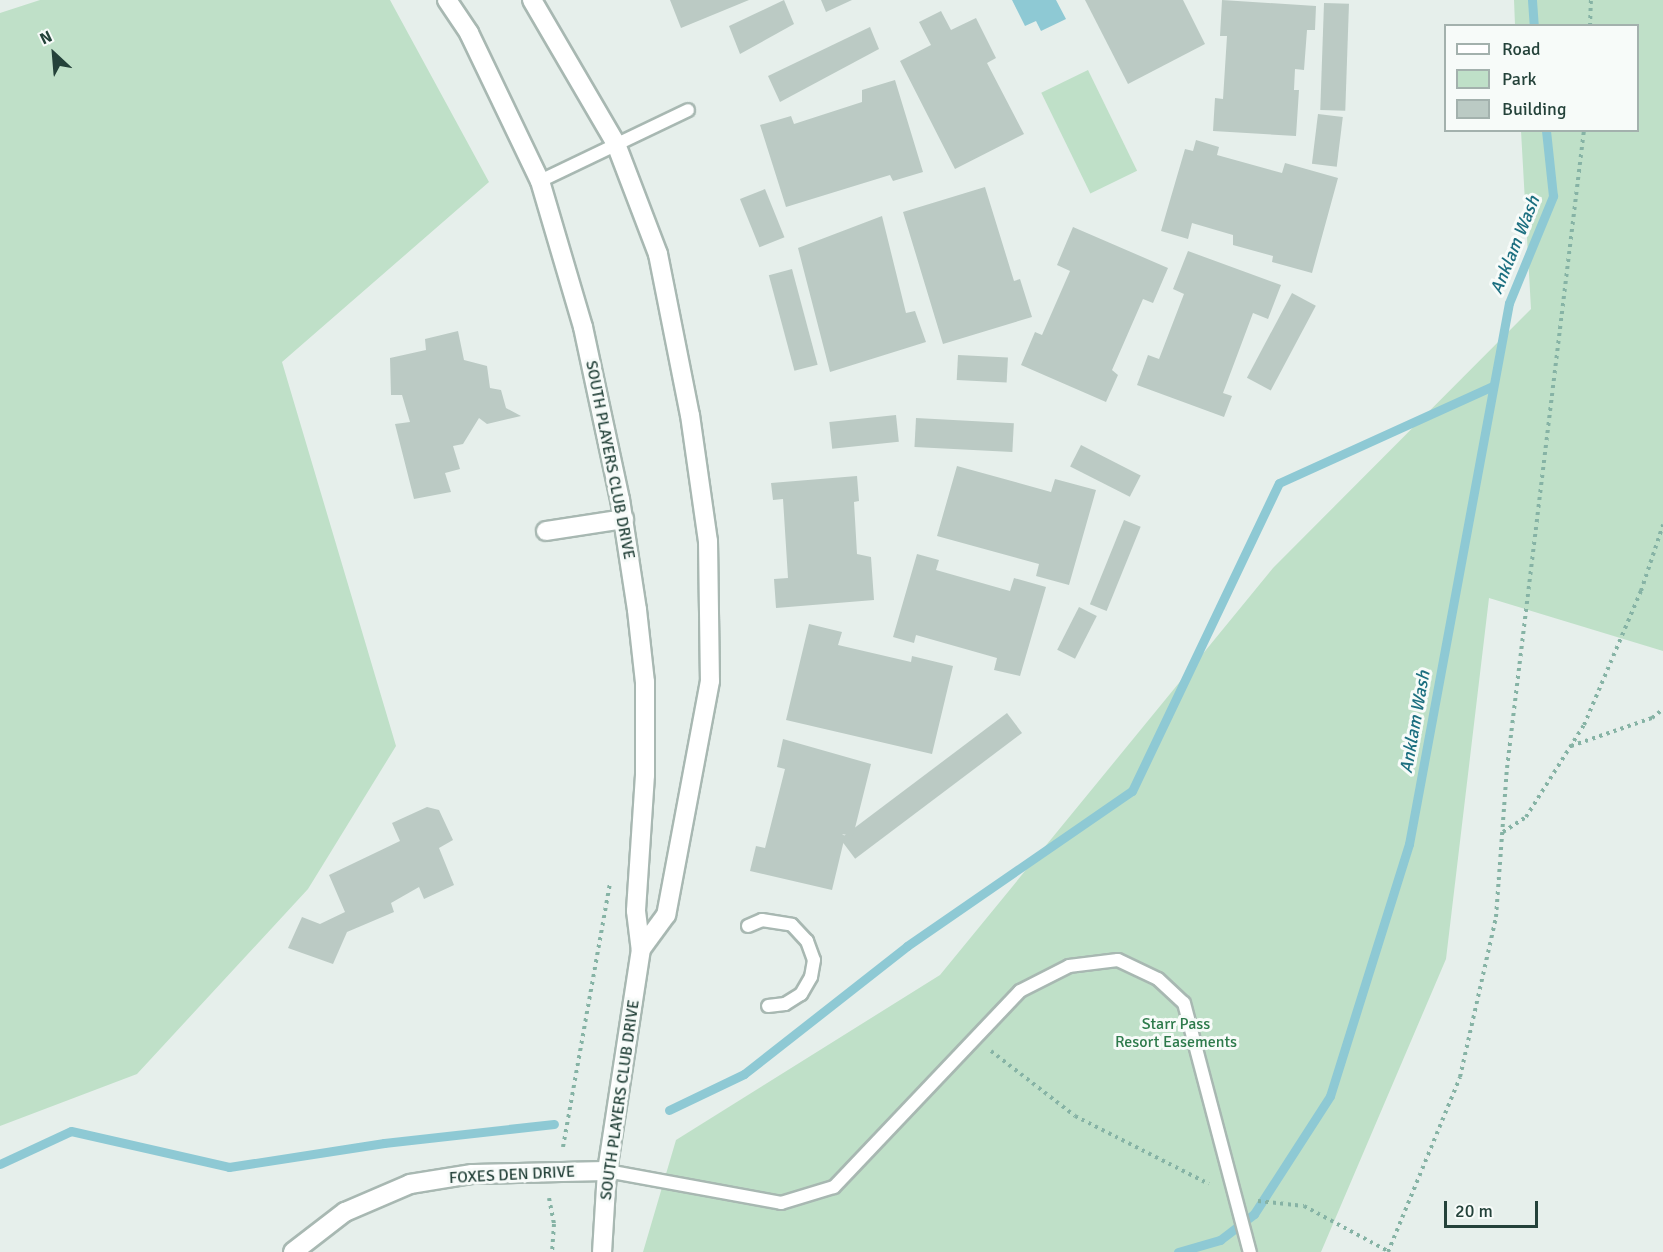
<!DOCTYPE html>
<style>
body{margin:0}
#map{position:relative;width:1663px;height:1252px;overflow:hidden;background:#e6efeb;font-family:Signika,sans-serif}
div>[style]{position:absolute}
.green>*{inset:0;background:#bfe0c8;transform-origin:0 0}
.water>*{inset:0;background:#8ec9d4}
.stream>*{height:9px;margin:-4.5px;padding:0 4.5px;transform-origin:4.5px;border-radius:4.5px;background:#8ec9d4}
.building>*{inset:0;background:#bbcac4;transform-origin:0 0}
.path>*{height:4px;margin-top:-2px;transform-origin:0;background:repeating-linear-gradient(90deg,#86b3a5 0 3px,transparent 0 7.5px)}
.roads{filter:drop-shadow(2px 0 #a8b8b2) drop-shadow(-2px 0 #a8b8b2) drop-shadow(0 2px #a8b8b2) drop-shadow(0 -2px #a8b8b2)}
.service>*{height:12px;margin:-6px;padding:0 6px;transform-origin:6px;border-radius:6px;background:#fff}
.minor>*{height:18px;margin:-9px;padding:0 9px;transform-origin:9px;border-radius:9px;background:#fff}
.tertiary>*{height:18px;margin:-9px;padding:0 9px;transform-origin:9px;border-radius:9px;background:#fff}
span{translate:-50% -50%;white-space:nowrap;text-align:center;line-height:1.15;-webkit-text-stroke:6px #f7fbf9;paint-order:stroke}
.street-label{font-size:16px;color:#24423a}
.park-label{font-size:16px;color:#2d7a4b}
.water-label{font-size:18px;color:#1c6f80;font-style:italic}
.legend{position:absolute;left:1444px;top:24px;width:195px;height:108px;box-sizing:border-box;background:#f7fbf9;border:2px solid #a3b1ad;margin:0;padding:8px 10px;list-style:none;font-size:18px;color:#24423a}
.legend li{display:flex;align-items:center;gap:12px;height:30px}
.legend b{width:30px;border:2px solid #a3b1ad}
.north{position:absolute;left:24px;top:24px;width:60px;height:60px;-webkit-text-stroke:4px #f7fbf9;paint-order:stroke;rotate:334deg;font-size:16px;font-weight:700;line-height:24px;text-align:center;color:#24423a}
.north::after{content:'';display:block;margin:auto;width:21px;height:27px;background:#24423a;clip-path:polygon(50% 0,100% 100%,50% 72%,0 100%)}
.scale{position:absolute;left:1444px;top:1201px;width:94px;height:27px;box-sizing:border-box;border:3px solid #24423a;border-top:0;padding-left:8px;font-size:18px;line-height:21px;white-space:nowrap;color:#24423a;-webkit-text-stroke:4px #f7fbf9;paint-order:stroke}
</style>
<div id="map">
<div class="green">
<i style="clip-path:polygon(40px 0,390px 0,489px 182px,282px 362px,396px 746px,308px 889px,137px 1074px,0 1126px,0 13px)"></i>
<i style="clip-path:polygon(1514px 0,1663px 0,1663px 651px,1489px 598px,1446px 959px,1321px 1252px,643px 1252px,676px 1140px,940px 975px,1273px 568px,1531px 309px,1521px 131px,1638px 130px,1638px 26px,1515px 25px)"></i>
<i style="left:1088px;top:70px;width:112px;height:52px;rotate:64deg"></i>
</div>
<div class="water">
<i style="clip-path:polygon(1012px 0,1056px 0,1066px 19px,1041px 31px,1036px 21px,1025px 26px)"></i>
</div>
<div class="stream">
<i style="left:1532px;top:0;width:26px;rotate:86deg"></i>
<i style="left:669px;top:1110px;width:83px;rotate:-25.6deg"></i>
<i style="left:744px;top:1074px;width:207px;rotate:-38.1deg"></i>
<i style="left:907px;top:946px;width:273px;rotate:-34.6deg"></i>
<i style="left:1132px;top:791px;width:341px;rotate:-64.5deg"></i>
<i style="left:1279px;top:483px;width:235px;rotate:-24.4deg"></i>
<i style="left:0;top:1164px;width:78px;rotate:-24.9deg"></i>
<i style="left:71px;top:1131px;width:162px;rotate:12.8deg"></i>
<i style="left:229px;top:1167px;width:157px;rotate:-8.8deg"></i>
<i style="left:384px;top:1143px;width:171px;rotate:-6.4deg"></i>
<i style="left:1178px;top:1252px;width:44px;rotate:-15.9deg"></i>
<i style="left:1220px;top:1240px;width:43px;rotate:-37.4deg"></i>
<i style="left:1254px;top:1214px;width:140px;rotate:-57.2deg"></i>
<i style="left:1330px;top:1096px;width:264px;rotate:-72.6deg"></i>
<i style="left:1409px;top:844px;width:550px;rotate:-79.53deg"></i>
<i style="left:1509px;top:303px;width:116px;rotate:-67.6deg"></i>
<i style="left:1553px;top:196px;width:66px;rotate:-96.1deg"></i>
</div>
<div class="building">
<i style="clip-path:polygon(670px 0,749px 0,681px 28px)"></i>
<i style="clip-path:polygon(784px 0,794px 24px,740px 54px,729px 26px)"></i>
<i style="clip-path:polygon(821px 0,852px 0,826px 12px)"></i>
<i style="clip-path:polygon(1085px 0,1183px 0,1205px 44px,1128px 84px)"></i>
<i style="clip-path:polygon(1222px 0,1316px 6px,1315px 30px,1307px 30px,1304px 70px,1295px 69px,1294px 90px,1299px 90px,1296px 136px,1213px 131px,1215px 98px,1223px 99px,1227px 36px,1220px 36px)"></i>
<i style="left:1324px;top:3px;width:25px;height:107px;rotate:2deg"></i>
<i style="clip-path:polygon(941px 11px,951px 30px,976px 18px,996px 58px,987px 63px,1024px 134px,955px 169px,900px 61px,931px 45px,919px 22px)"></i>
<i style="clip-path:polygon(870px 27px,879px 49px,780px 102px,768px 76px)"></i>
<i style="clip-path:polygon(895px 80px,923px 172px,893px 181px,890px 175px,786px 207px,760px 125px,791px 116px,794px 124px,862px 102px,862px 90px)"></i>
<i style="left:1318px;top:114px;width:25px;height:50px;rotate:7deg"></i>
<i style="clip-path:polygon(1196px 140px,1219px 147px,1217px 155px,1282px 173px,1285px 163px,1338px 178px,1312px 273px,1272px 262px,1273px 256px,1233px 245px,1233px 235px,1192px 223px,1188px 239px,1161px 231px,1185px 149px,1193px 151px)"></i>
<i style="clip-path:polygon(985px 187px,1014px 281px,1020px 279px,1032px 317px,943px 344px,903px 212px)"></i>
<i style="left:765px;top:189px;width:52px;height:27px;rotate:68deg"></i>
<i style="clip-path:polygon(882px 216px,906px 313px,915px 311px,926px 342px,830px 372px,798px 248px)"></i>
<i style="clip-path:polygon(1073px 227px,1168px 268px,1153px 303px,1143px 299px,1112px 370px,1118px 375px,1106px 402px,1021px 365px,1035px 332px,1042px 335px,1070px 271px,1057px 265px)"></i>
<i style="clip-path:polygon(1188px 251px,1281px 285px,1268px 319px,1253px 313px,1223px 393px,1232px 396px,1224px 417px,1137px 385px,1148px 355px,1159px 359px,1184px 294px,1173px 289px)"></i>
<i style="left:792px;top:269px;width:99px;height:24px;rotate:75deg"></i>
<i style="left:1292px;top:293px;width:27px;height:96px;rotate:28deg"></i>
<i style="clip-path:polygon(458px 331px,464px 360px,487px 366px,490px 388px,501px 390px,506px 408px,521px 416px,487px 424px,479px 418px,463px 444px,453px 446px,460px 469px,445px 473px,451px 492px,414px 499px,395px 424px,410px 422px,402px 395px,391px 395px,390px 358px,426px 350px,425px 339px)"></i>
<i style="left:958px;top:355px;width:50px;height:25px;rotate:3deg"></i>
<i style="left:896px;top:415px;width:27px;height:67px;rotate:84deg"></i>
<i style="left:916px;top:418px;width:98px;height:29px;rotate:3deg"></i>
<i style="left:1081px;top:445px;width:67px;height:24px;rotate:27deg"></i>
<i style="clip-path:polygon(957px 466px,1051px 492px,1055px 479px,1096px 490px,1069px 585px,1036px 576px,1039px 564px,937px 536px)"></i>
<i style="clip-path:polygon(857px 476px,859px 501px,854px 502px,857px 554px,871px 557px,874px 600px,776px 608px,774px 579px,788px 578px,783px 499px,773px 500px,771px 483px)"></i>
<i style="left:1124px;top:520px;width:18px;height:91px;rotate:22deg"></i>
<i style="clip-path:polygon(917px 554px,939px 560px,936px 570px,1010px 591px,1014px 578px,1046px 587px,1020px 676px,994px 670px,997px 658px,916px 635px,914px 643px,893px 637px)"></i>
<i style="left:1079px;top:607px;width:20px;height:48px;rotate:27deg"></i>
<i style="clip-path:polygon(809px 624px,842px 632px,838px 645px,911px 662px,912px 656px,953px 666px,932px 754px,786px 720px)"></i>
<i style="left:1007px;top:713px;width:25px;height:209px;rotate:53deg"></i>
<i style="clip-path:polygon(783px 739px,871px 764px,853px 836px,842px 834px,845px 836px,832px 890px,750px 871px,756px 846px,765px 848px,785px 769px,777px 767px)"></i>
<i style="clip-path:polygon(427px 807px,439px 810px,453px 840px,439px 848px,454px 885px,424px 899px,419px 887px,391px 903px,394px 912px,347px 932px,333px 964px,288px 948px,302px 917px,320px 924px,345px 912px,329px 875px,400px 841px,392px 823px)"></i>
</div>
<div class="path">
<i style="left:1590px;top:26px;width:26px;rotate:-88deg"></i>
<i style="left:1571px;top:746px;width:86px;rotate:-19.1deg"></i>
<i style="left:1652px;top:718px;width:14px;rotate:-39deg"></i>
<i style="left:1503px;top:832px;width:27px;rotate:-33deg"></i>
<i style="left:1526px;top:817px;width:109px;rotate:-57.8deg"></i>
<i style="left:1584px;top:725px;width:146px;rotate:-67deg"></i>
<i style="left:1641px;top:591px;width:70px;rotate:-71.6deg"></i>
<i style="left:991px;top:1051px;width:106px;rotate:37.7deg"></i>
<i style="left:1075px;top:1116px;width:150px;rotate:26.9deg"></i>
<i style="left:563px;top:1147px;width:268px;rotate:-79.9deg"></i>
<i style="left:549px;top:1198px;width:26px;rotate:79deg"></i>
<i style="left:554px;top:1224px;width:28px;rotate:94deg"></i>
<i style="left:1258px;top:1201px;width:46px;rotate:6.2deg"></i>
<i style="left:1304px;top:1206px;width:95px;rotate:28.2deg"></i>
<i style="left:1388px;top:1252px;width:189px;rotate:-67.6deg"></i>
<i style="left:1460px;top:1077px;width:164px;rotate:-77.3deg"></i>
<i style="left:1496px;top:917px;width:149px;rotate:-85.8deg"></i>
<i style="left:1507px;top:768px;width:643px;rotate:-83.12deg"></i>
</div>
<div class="roads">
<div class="service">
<i style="left:540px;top:181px;width:164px;rotate:-25.6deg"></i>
<i style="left:748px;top:926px;width:15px;rotate:-23deg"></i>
<i style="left:762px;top:920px;width:30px;rotate:9deg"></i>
<i style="left:792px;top:925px;width:22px;rotate:47deg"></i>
<i style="left:807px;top:941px;width:20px;rotate:70deg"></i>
<i style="left:814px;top:960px;width:17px;rotate:100deg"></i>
<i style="left:811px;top:977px;width:20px;rotate:120deg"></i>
<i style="left:801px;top:994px;width:19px;rotate:148deg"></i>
<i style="left:785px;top:1004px;width:17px;rotate:173deg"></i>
<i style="left:607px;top:1171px;width:177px;rotate:10.4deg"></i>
<i style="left:781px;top:1203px;width:55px;rotate:-16.8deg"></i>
<i style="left:834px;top:1187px;width:270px;rotate:-46.5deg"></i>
<i style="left:1020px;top:991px;width:55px;rotate:-27deg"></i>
<i style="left:1069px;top:966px;width:49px;rotate:-7deg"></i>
<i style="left:1118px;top:960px;width:44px;rotate:25.4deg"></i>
<i style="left:1158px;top:979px;width:35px;rotate:43deg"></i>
<i style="left:1184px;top:1003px;width:258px;rotate:75.2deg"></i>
</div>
<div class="minor">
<i style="left:546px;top:531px;width:79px;rotate:-8.7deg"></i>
<i style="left:293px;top:1252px;width:66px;rotate:-37.6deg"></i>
<i style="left:345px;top:1212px;width:71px;rotate:-23.3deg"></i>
<i style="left:410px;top:1184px;width:63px;rotate:-9.2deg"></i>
<i style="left:472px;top:1174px;width:135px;rotate:-1.3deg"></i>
</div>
<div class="tertiary">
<i style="left:447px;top:0;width:40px;rotate:56deg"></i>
<i style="left:469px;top:33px;width:164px;rotate:64.4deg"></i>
<i style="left:540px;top:181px;width:152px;rotate:73.6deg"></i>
<i style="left:583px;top:327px;width:176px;rotate:77.9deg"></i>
<i style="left:620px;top:499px;width:112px;rotate:81.3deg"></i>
<i style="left:637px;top:610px;width:72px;rotate:83.7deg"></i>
<i style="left:645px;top:682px;width:93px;rotate:90deg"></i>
<i style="left:645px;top:775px;width:136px;rotate:93.8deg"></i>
<i style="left:636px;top:911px;width:38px;rotate:83deg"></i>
<i style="left:641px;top:949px;width:225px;rotate:98.7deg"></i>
<i style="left:607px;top:1171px;width:81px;rotate:93.5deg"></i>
<i style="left:532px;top:0;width:167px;rotate:59.7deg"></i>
<i style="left:616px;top:144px;width:118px;rotate:69.1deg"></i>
<i style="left:658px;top:254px;width:164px;rotate:78.8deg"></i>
<i style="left:690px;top:415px;width:127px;rotate:81.9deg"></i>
<i style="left:708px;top:541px;width:140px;rotate:89.2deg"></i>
<i style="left:710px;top:681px;width:238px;rotate:100.6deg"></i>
<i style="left:666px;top:915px;width:42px;rotate:126.3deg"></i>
</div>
</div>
<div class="street-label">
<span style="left:610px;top:460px;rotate:79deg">SOUTH PLAYERS CLUB DRIVE</span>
<span style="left:620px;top:1100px;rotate:-82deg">SOUTH PLAYERS CLUB DRIVE</span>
<span style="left:512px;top:1175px;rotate:-3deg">FOXES DEN DRIVE</span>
</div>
<div class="park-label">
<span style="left:1176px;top:1033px">Starr Pass<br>Resort Easements</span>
</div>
<div class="water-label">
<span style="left:1515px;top:245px;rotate:-68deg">Anklam Wash</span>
<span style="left:1415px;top:722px;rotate:-80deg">Anklam Wash</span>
</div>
<ul class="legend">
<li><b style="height:8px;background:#fff"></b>Road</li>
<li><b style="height:16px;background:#bfe0c8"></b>Park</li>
<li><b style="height:16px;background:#bbcac4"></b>Building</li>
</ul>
<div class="north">N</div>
<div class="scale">20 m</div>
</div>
